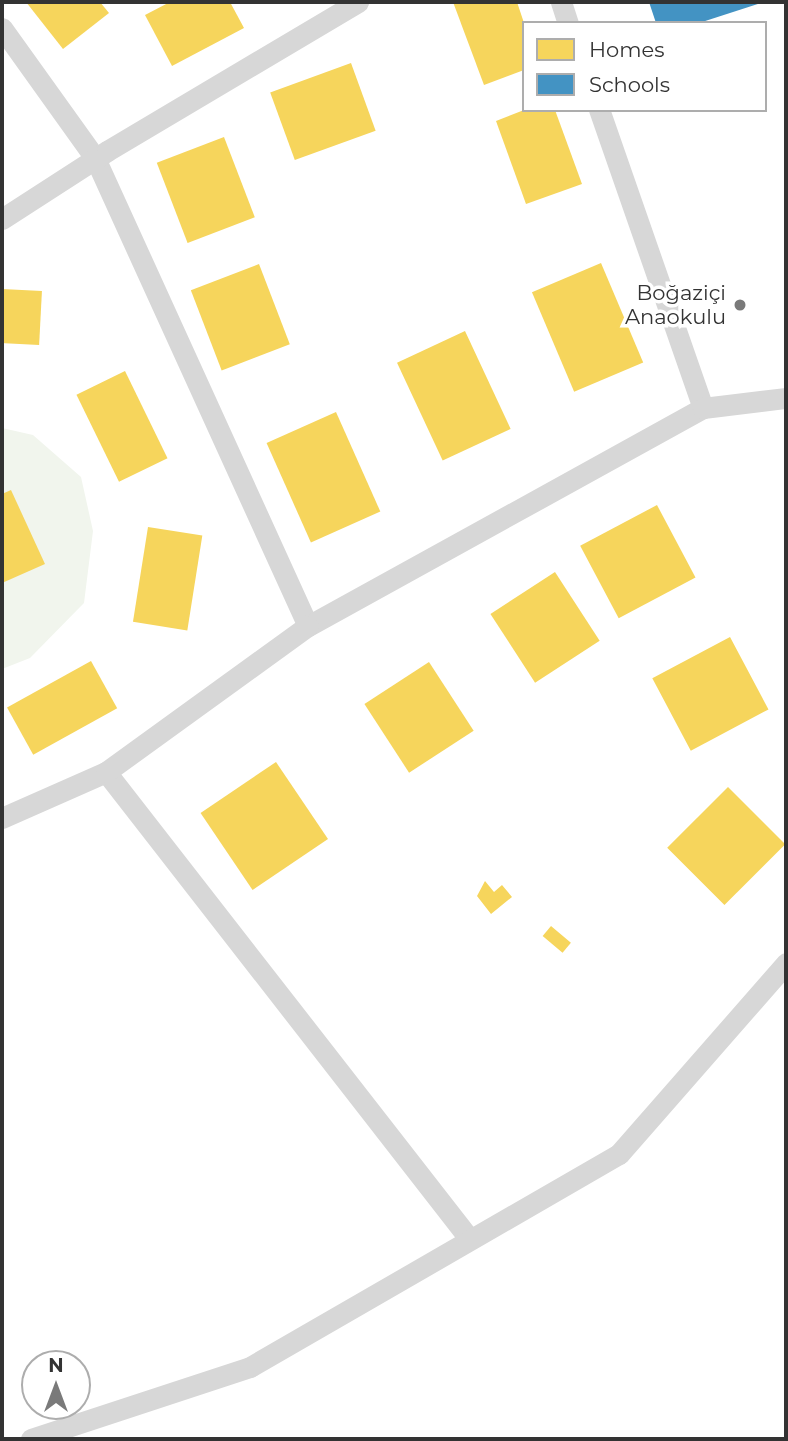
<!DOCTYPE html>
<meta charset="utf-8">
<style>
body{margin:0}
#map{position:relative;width:788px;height:1441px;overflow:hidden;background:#fff;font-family:Montserrat,sans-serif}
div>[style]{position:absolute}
.green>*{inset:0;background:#f1f5ed}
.homes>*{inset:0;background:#f6d55c;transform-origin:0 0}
.schools>*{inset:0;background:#4393c3}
.minor>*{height:21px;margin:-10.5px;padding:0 10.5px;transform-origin:10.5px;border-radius:10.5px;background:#d7d7d7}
.dots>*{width:19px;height:19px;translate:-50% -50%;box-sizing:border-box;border:4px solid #fff;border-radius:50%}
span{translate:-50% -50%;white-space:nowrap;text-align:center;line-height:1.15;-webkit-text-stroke:7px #fff;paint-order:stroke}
.poi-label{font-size:21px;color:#333}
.right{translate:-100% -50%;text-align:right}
.frame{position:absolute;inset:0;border:4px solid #333;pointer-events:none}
.legend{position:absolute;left:522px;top:21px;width:245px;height:91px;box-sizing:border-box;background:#fff;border:2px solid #adadad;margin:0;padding:9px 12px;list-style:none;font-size:21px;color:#333}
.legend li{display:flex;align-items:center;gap:14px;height:35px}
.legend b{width:35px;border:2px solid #adadad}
.north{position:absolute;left:21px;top:1350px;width:70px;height:70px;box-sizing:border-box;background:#fff;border:2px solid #adadad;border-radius:50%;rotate:0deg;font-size:19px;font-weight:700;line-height:28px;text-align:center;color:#333}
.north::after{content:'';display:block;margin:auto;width:24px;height:32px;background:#7a7a7a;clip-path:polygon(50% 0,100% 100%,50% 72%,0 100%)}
</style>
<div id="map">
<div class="green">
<i style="clip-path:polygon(2px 428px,33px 435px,81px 477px,93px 531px,84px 603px,30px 658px,2px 669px)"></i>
</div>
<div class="homes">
<i style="clip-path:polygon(26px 2px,100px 2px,109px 13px,63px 49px)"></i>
<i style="clip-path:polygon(170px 2px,230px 2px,244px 28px,172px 66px,145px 15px)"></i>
<i style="clip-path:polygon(453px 2px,517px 2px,524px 23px,524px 70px,484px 85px)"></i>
<i style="left:351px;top:63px;width:72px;height:86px;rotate:70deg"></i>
<i style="clip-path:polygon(524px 110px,555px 110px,582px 184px,526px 204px,496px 121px)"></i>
<i style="left:224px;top:137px;width:86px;height:72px;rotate:69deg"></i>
<i style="left:601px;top:263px;width:108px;height:75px;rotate:67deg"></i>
<i style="left:259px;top:264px;width:86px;height:73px;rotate:69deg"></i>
<i style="left:2px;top:289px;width:40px;height:54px;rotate:3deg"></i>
<i style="left:465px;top:331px;width:108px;height:75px;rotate:65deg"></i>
<i style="left:125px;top:371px;width:97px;height:54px;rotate:64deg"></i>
<i style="left:336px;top:412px;width:109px;height:76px;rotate:66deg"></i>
<i style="clip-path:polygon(11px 490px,45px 564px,2px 583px,2px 494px)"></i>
<i style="left:657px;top:505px;width:82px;height:87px;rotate:62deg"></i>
<i style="left:148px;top:527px;width:55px;height:96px;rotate:9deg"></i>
<i style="left:555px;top:572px;width:82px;height:77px;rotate:57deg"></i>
<i style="left:730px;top:637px;width:82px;height:88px;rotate:62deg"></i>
<i style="left:91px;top:661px;width:54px;height:96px;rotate:61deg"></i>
<i style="left:429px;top:662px;width:82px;height:77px;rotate:57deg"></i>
<i style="left:276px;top:762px;width:93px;height:91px;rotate:56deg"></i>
<i style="left:728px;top:787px;width:81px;height:86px;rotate:45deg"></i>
<i style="clip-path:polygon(485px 881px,494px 892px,502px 885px,512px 897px,491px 914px,477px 896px)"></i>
<i style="left:551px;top:926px;width:26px;height:13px;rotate:40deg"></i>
</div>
<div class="schools">
<i style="clip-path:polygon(649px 2px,764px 2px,699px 23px,656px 23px)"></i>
</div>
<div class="minor">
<i style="left:561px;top:2px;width:22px;rotate:72deg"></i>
<i style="left:2px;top:28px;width:160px;rotate:54.4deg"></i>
<i style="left:95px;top:158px;width:514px;rotate:65.53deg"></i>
<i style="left:308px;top:626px;width:451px;rotate:-28.9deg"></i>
<i style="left:703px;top:408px;width:316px;rotate:-109.2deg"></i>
<i style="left:2px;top:219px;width:125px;rotate:-32.9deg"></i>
<i style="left:107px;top:151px;width:292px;rotate:-30.7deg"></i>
<i style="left:703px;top:408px;width:84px;rotate:-6.9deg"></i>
<i style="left:106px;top:772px;width:589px;rotate:52.1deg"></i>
<i style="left:2px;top:818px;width:114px;rotate:-23.9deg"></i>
<i style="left:106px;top:772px;width:249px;rotate:-35.9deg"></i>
<i style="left:31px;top:1439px;width:231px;rotate:-18.2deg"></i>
<i style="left:250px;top:1367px;width:426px;rotate:-30deg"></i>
<i style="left:619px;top:1154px;width:254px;rotate:-48.8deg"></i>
</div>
<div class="dots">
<i style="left:740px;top:305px;background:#7a7a7a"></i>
</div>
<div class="poi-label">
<span class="right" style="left:726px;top:305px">Boğaziçi<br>Anaokulu</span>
</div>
<div class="frame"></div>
<ul class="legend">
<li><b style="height:19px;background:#f6d55c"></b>Homes</li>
<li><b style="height:19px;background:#4393c3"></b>Schools</li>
</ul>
<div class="north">N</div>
</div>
